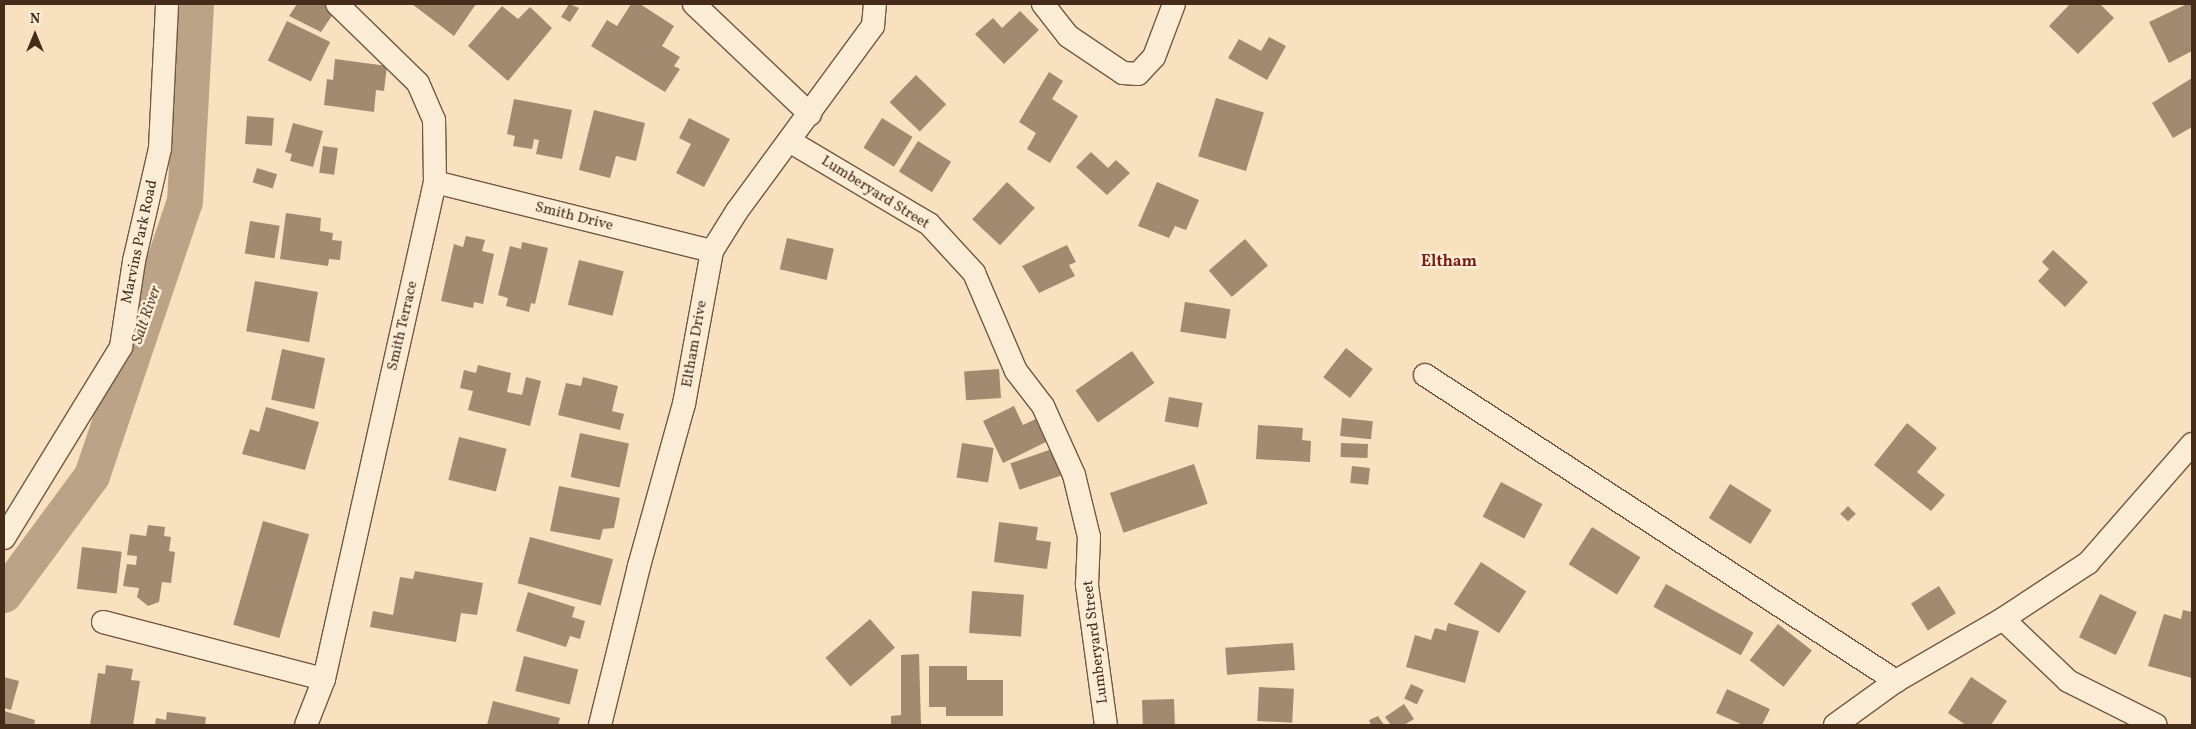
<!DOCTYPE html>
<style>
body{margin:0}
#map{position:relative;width:2196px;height:729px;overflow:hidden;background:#f7e1bf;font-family:Vollkorn,serif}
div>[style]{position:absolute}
.river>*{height:36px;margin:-18px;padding:0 18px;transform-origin:18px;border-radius:18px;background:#baa387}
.building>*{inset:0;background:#a28a70;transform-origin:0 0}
.roads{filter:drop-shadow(1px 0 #725943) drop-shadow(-1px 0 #725943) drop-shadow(0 1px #725943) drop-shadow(0 -1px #725943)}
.minor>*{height:22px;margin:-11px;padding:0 11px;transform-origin:11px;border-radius:11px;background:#faecd5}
span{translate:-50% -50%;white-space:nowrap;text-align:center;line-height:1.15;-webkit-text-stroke:5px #faecd5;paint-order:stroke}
.street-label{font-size:15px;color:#452c1a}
.neighbourhood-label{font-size:16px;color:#7a1f14;font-weight:700}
.water-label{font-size:16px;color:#624a35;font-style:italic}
.frame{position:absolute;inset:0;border:5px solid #452c1a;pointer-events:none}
.north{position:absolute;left:10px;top:10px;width:50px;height:50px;-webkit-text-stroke:4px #faecd5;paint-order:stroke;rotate:0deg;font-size:14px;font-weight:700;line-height:20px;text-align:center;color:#452c1a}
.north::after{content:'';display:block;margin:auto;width:18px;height:22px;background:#452c1a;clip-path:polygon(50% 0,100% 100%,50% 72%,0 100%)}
</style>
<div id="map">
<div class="river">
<i style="left:4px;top:595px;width:148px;rotate:-53.5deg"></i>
<i style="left:92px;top:476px;width:289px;rotate:-71.3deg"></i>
<i style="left:185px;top:202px;width:198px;rotate:-86.8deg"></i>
</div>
<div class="building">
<i style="clip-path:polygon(297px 4px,331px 4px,337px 8px,321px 32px,289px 16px)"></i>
<i style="clip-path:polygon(412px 4px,476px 4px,454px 36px)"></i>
<i style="clip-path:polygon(569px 4px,579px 8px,570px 22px,561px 17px)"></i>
<i style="clip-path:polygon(631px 4px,640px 4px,674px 26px,662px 46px,680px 57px,674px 66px,680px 69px,665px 92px,591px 46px,607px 20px,617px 26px)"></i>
<i style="clip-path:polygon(2070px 4px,2100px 4px,2114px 18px,2078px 54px,2049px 26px)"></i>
<i style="clip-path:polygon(2187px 4px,2192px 4px,2192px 51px,2169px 63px,2149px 22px)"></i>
<i style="clip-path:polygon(502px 6px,518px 19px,530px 7px,552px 28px,508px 81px,468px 46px)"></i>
<i style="clip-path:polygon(1020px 11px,1039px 30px,1004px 64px,975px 34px,993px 18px,1002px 28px)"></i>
<i style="left:287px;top:21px;width:48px;height:44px;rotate:26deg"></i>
<i style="clip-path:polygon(1269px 37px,1286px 46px,1267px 80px,1228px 58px,1239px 39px,1261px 51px)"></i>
<i style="clip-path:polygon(335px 59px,387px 66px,384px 91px,376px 90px,374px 112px,324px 105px,327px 79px,333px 80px)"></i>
<i style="clip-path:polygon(1049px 72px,1063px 81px,1052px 99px,1078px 116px,1050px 163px,1027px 149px,1036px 133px,1019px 122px)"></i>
<i style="left:916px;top:75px;width:42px;height:38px;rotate:44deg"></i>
<i style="clip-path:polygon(2192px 78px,2192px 127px,2173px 138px,2152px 103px)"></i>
<i style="left:1216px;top:98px;width:50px;height:61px;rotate:17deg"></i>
<i style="clip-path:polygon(514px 99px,572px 110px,562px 159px,536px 154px,539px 140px,534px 139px,532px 149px,513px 146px,515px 136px,507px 134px)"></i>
<i style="clip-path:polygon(594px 110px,645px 123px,636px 161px,616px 156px,610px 178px,579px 170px)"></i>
<i style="left:247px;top:116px;width:27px;height:28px;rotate:4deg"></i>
<i style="clip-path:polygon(689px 118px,730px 139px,704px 187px,676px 173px,691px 144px,679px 138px)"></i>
<i style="left:882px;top:118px;width:36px;height:35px;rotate:32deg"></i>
<i style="clip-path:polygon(293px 123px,323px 131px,313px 167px,290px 161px,292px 154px,285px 152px)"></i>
<i style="left:918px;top:141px;width:39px;height:36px;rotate:32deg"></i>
<i style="left:323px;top:146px;width:15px;height:27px;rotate:8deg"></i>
<i style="clip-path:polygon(1091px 152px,1108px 168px,1116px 160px,1130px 173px,1107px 195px,1076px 167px)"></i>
<i style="left:257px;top:168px;width:21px;height:15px;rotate:17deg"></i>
<i style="left:1007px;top:182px;width:38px;height:51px;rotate:43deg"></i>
<i style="clip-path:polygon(1157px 182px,1199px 200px,1186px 230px,1175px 226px,1169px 238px,1138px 226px)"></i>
<i style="clip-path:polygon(286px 213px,321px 218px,320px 231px,333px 233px,332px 240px,342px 241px,340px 260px,329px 259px,328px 266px,280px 259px)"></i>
<i style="left:250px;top:221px;width:30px;height:33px;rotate:9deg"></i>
<i style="clip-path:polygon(466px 236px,485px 240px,482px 251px,494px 254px,483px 304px,474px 302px,473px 308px,441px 301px,454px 244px,463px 247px)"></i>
<i style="left:787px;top:238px;width:48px;height:32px;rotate:13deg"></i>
<i style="left:1245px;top:239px;width:35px;height:48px;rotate:49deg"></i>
<i style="clip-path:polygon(522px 242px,548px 248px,535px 304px,531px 303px,529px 312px,506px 306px,508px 298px,498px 295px,510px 246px,521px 249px)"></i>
<i style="clip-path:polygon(1067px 245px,1076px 262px,1069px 265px,1075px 276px,1039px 293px,1022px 266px)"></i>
<i style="clip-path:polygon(2053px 250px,2088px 282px,2065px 307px,2038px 281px,2049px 269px,2042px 262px)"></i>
<i style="left:579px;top:260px;width:46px;height:46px;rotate:14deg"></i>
<i style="left:255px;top:281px;width:64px;height:51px;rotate:10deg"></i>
<i style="left:1185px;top:302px;width:46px;height:30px;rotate:9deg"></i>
<i style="left:1346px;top:348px;width:34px;height:37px;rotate:38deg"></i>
<i style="left:282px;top:349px;width:44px;height:52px;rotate:12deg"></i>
<i style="left:1132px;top:351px;width:39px;height:69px;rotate:55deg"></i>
<i style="clip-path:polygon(478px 365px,511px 373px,507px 392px,522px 395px,526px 377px,541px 381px,530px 426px,468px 410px,473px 391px,460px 388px,464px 370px,476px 373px)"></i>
<i style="left:999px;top:369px;width:29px;height:35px;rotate:86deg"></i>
<i style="clip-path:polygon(583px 377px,618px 386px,612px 411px,624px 414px,620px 430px,558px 415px,566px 383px,581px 386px)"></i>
<i style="left:1169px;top:397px;width:34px;height:25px;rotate:10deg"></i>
<i style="clip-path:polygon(1014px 406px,1023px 425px,1042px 416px,1054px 438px,1003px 463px,983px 421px)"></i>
<i style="clip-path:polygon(266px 407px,319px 422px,305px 470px,242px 454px,250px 429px,259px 432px)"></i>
<i style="left:1342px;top:418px;width:31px;height:18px;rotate:6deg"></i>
<i style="clip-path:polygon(1907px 423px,1937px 448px,1917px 472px,1945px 495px,1931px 511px,1874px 465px)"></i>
<i style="clip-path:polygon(1258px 425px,1303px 428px,1302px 440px,1311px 441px,1310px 462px,1256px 459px)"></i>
<i style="left:580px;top:433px;width:50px;height:45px;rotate:12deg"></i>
<i style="left:459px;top:437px;width:49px;height:44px;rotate:14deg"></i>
<i style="left:962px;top:443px;width:32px;height:35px;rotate:9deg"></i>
<i style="left:1341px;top:443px;width:27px;height:14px;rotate:2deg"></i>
<i style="left:1052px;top:449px;width:28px;height:44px;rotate:71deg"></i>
<i style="left:1194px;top:464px;width:42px;height:89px;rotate:71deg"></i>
<i style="left:1352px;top:466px;width:18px;height:17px;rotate:6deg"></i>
<i style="left:1501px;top:482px;width:47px;height:39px;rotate:28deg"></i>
<i style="left:1730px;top:484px;width:49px;height:40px;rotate:32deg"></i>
<i style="clip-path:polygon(559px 486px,620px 498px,614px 528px,603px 529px,600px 540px,550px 531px)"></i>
<i style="left:1848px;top:506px;width:11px;height:11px;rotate:45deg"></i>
<i style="left:263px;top:521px;width:48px;height:108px;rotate:16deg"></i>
<i style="clip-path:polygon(999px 522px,1038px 527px,1036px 540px,1051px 542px,1047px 569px,994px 562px)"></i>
<i style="clip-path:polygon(148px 525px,165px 527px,164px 536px,171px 537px,169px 551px,175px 552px,171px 583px,162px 582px,159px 602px,148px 606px,137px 597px,139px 588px,123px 586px,127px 564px,136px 565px,137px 556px,127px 555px,130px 534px,146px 536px)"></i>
<i style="left:1592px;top:527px;width:57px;height:44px;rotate:32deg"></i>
<i style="left:530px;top:537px;width:86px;height:48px;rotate:15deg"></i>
<i style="left:82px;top:547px;width:40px;height:42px;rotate:7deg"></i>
<i style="left:1481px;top:562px;width:54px;height:50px;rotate:33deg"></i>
<i style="clip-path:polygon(415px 571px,483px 583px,477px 615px,461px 613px,456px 642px,370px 627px,373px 611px,393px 615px,400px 577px,413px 579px)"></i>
<i style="left:1666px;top:584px;width:100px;height:26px;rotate:29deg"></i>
<i style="left:1939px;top:586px;width:32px;height:33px;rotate:58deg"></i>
<i style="left:972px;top:591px;width:52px;height:42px;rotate:4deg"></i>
<i style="clip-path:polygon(528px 592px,575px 607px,572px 617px,585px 621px,580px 639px,570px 636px,566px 647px,516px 631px)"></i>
<i style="left:2100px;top:594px;width:41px;height:48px;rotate:26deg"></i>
<i style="clip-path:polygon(2183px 610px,2192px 612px,2192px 678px,2148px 666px,2164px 614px,2181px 619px)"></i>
<i style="left:870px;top:619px;width:38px;height:59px;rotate:49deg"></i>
<i style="clip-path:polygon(1448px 623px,1479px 631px,1465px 683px,1406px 667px,1415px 635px,1431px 640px,1435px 628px,1446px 631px)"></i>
<i style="left:1778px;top:624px;width:43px;height:46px;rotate:38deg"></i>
<i style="left:1293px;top:643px;width:27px;height:68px;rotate:86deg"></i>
<i style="clip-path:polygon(919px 654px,921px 725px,891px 725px,891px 716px,901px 715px,901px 655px)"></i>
<i style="left:524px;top:656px;width:56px;height:36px;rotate:14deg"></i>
<i style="clip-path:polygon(106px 665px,133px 669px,131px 680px,140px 681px,133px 725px,90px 725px,98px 673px,105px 674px)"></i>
<i style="clip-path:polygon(929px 666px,967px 666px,967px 680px,1003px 680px,1003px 716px,946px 716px,946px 707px,929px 707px)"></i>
<i style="clip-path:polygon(4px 677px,19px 681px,11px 710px,4px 708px)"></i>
<i style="clip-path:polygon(1971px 677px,2007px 701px,1991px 725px,1966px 725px,1948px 713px)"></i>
<i style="left:1411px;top:684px;width:14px;height:16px;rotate:25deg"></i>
<i style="left:1259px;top:687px;width:35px;height:34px;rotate:3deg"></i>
<i style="clip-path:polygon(1727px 689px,1770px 709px,1762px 725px,1743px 725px,1716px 713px)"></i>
<i style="left:1174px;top:699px;width:26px;height:32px;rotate:88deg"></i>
<i style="clip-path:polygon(493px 701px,560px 718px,558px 725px,487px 725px)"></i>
<i style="clip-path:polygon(1404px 704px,1414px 719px,1404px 725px,1391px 725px,1385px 717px)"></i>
<i style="clip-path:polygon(4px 711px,35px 720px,34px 725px,4px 725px)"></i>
<i style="clip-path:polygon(167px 712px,206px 717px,205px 725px,155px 725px,156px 718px,166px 720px)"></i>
<i style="clip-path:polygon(1378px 716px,1384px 725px,1371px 725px,1369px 720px)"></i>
</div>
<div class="roads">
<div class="minor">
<i style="left:694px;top:4px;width:160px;rotate:43.5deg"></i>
<i style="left:1043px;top:4px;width:41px;rotate:52deg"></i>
<i style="left:1068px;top:36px;width:66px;rotate:33.9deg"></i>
<i style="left:1123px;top:73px;width:15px;rotate:4deg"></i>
<i style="left:1138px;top:74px;width:23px;rotate:-47deg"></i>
<i style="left:1154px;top:57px;width:57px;rotate:-69.3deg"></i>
<i style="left:791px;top:142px;width:161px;rotate:30.7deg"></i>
<i style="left:929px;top:224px;width:67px;rotate:47.4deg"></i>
<i style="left:974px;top:273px;width:107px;rotate:66.8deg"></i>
<i style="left:1016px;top:371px;width:44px;rotate:52.4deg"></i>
<i style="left:1043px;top:406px;width:76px;rotate:65.8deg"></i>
<i style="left:1074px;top:475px;width:64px;rotate:76.4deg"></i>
<i style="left:1089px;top:537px;width:48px;rotate:92.4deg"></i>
<i style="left:1087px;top:585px;width:141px;rotate:82.3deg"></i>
<i style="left:435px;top:182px;width:285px;rotate:14deg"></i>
<i style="left:1425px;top:375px;width:562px;rotate:33.01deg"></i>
<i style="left:4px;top:538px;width:224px;rotate:-58.5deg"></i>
<i style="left:121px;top:347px;width:87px;rotate:-81.4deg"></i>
<i style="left:134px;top:261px;width:116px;rotate:-77deg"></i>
<i style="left:160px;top:148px;width:144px;rotate:-87.2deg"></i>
<i style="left:2003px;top:619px;width:90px;rotate:43.6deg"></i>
<i style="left:2068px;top:681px;width:98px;rotate:26.6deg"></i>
<i style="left:103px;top:622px;width:228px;rotate:14.5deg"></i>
<i style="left:306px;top:725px;width:49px;rotate:-68.6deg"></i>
<i style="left:324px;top:679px;width:509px;rotate:-77.41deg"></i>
<i style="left:435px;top:182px;width:62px;rotate:-90.9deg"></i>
<i style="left:434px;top:120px;width:40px;rotate:-113.4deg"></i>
<i style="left:418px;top:83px;width:113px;rotate:-135.7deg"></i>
<i style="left:600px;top:725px;width:164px;rotate:-76.2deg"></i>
<i style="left:639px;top:566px;width:168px;rotate:-74.5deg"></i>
<i style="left:684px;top:404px;width:156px;rotate:-79.6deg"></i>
<i style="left:712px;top:251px;width:47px;rotate:-58deg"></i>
<i style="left:737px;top:211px;width:230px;rotate:-53.7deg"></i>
<i style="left:873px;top:26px;width:22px;rotate:-85deg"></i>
<i style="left:1835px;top:725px;width:75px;rotate:-35.8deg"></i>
<i style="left:1896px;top:681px;width:124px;rotate:-30.1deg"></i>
<i style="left:2003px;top:619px;width:102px;rotate:-33.4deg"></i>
<i style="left:2088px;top:563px;width:158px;rotate:-48.8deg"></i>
</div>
</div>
<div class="street-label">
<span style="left:875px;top:193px;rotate:32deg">Lumberyard Street</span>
<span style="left:574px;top:217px;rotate:14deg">Smith Drive</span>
<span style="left:140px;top:242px;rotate:-78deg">Marvins Park Road</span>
<span style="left:403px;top:326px;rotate:-77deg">Smith Terrace</span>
<span style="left:695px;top:344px;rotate:-80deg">Eltham Drive</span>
<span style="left:1096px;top:642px;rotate:-97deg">Lumberyard Street</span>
</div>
<div class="neighbourhood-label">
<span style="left:1449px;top:262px">Eltham</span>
</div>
<div class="water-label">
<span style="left:147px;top:315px;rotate:-71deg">Salt River</span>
</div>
<div class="frame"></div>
<div class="north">N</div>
</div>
